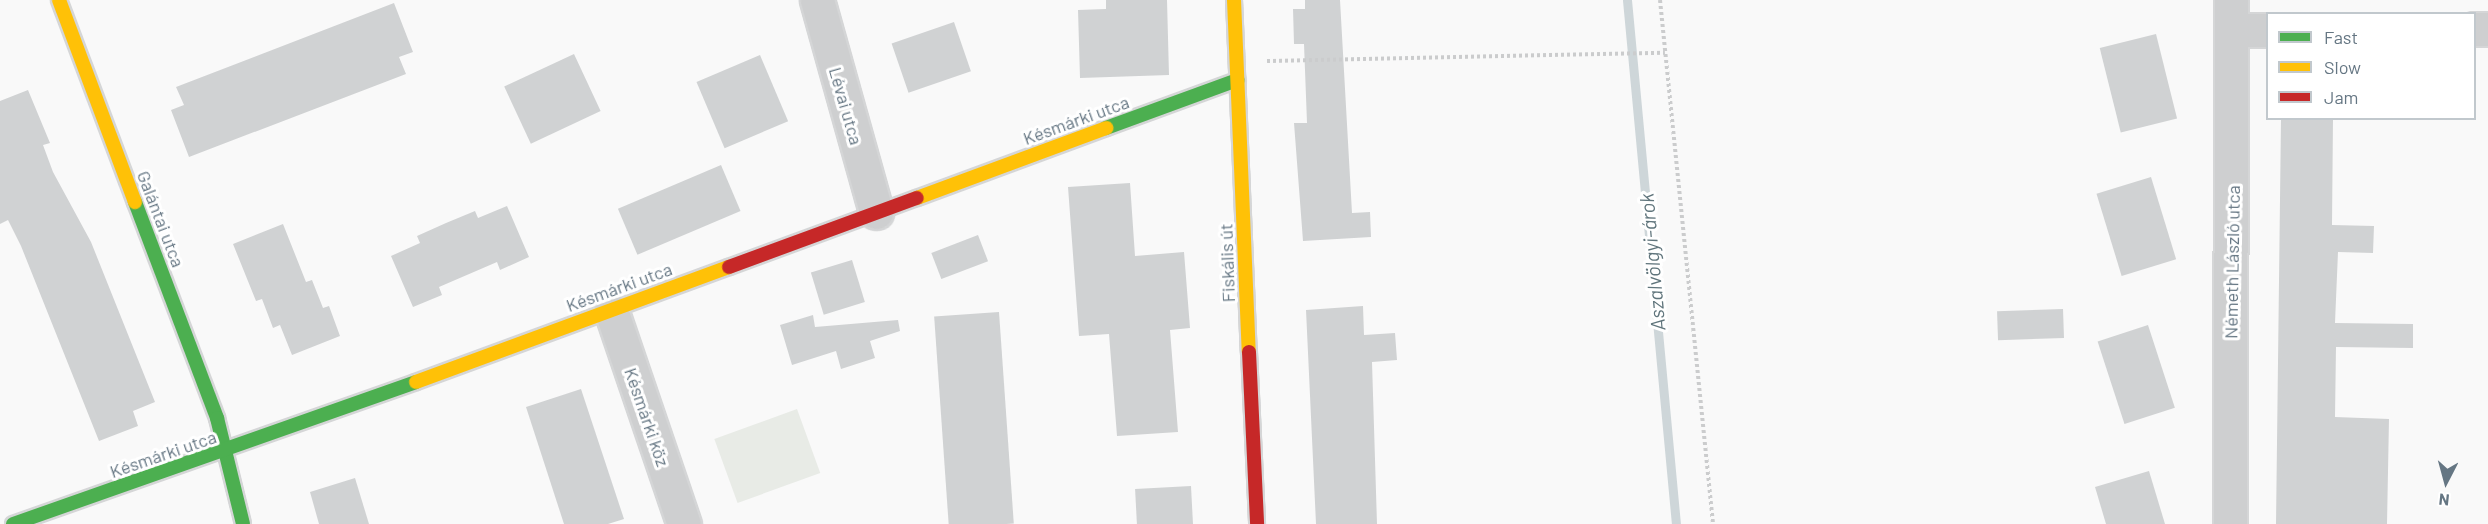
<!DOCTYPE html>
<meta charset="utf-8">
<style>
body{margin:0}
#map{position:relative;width:2488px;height:524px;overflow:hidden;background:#f9f9f9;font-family:Barlow,sans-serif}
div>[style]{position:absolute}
.green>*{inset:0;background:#e8ebe6;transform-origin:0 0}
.stream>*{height:9px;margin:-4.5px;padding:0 4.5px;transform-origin:4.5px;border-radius:4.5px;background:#ced6d9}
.building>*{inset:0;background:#d0d2d3;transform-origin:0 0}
.path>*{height:4px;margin-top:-2px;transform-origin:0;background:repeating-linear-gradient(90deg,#cbcccd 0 3px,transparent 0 6px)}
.roads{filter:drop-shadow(2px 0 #d5d6d7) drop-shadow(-2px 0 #d5d6d7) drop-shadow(0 2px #d5d6d7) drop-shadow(0 -2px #d5d6d7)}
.street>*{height:33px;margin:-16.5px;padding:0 16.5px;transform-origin:16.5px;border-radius:16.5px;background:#cecfd0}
.fast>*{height:14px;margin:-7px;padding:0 7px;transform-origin:7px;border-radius:7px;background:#4caf50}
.slow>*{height:14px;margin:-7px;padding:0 7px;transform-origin:7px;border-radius:7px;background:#ffc107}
.jam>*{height:14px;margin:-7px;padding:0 7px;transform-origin:7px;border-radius:7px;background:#c62828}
span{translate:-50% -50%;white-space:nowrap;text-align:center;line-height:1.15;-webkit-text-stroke:6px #fff;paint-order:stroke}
.street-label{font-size:18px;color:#657683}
.water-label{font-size:20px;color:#60757c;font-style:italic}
.legend{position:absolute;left:2266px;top:12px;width:210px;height:108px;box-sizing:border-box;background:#fff;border:2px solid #c1c8cd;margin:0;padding:8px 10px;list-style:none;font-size:18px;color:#657683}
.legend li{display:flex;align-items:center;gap:12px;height:30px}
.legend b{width:30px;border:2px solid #c1c8cd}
.north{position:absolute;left:2416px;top:452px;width:60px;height:60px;-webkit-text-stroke:4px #fff;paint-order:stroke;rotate:186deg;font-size:16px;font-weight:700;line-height:24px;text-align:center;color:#657683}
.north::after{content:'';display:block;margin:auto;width:21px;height:27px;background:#657683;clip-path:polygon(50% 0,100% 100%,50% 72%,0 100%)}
</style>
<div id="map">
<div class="green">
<i style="left:797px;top:409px;width:68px;height:88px;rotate:70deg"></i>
</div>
<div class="stream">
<i style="left:1627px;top:0;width:526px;rotate:84.66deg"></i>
</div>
<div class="building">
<i style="clip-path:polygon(1106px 0,1167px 0,1169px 75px,1080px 78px,1078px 10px,1106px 9px)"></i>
<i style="clip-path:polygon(1305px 0,1340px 0,1352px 213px,1370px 212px,1371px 237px,1303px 241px,1294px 123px,1307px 123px,1304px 44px,1294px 44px,1293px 9px,1305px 9px)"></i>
<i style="clip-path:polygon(394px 3px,413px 52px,399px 57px,406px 74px,189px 157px,171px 110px,184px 105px,176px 87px)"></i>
<i style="left:954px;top:22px;width:52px;height:66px;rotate:71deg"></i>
<i style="left:2156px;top:34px;width:87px;height:58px;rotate:76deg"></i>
<i style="left:574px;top:54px;width:63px;height:77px;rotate:65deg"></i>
<i style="left:760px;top:55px;width:72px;height:69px;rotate:67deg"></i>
<i style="clip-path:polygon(28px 90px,50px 143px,43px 145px,53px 172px,91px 242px,155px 402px,133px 411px,138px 426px,99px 441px,21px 246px,8px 220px,0 224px,0 101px)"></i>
<i style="clip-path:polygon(2281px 118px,2333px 118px,2332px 225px,2374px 226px,2373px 253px,2338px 252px,2335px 323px,2413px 324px,2413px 348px,2336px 347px,2335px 417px,2389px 419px,2387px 524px,2276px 524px)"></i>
<i style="left:721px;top:165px;width:50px;height:112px;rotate:67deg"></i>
<i style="left:2151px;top:177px;width:86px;height:57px;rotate:73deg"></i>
<i style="clip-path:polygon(1130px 183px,1135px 256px,1184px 252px,1190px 328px,1170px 330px,1178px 432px,1117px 436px,1109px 334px,1079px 336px,1068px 187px)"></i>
<i style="clip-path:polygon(507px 206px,529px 257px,500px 270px,497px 262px,439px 287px,442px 295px,413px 307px,391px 256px,420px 243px,417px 236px,446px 223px,475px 211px,478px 218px)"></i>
<i style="clip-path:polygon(283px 224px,306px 282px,312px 280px,323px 308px,329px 306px,340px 336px,292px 355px,280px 325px,273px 328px,262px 299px,256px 301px,233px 244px)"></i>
<i style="left:978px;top:235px;width:28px;height:50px;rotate:69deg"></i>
<i style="left:852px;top:260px;width:44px;height:43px;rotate:73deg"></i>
<i style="clip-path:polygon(1363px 306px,1364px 335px,1395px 333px,1397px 360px,1372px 362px,1377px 524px,1316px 524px,1306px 310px)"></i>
<i style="left:2063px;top:309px;width:29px;height:66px;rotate:88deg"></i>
<i style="left:999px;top:312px;width:212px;height:65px;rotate:86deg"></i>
<i style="clip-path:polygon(813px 315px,815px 327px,898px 320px,900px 331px,870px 341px,875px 358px,841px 369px,836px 351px,792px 365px,780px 325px)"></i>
<i style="left:2148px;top:325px;width:87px;height:53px;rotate:72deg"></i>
<i style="clip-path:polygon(581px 389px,624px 519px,608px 524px,564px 524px,526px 407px)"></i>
<i style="clip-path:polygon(2149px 471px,2165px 524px,2106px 524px,2095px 487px)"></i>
<i style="clip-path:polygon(355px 478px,369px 524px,319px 524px,310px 492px)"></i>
<i style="left:1191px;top:486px;width:38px;height:56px;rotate:87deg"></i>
</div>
<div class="path">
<i style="left:1660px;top:0;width:527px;rotate:84.22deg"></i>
<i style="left:1267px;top:61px;width:398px;rotate:-1.2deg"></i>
</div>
<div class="roads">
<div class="street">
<i style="left:817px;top:0;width:220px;rotate:74.4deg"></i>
<i style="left:2474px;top:29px;width:14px"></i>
<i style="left:2234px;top:30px;width:34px"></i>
<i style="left:611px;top:310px;width:226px;rotate:71.2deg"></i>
<i style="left:2230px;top:524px;width:524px;rotate:-89.89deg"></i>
</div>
<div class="fast">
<i style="left:1106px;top:128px;width:140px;rotate:-20.1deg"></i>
<i style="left:135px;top:202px;width:231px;rotate:69.2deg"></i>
<i style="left:217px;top:418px;width:109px;rotate:76.2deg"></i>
<i style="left:13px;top:524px;width:427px;rotate:-19.4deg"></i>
</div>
<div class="slow">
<i style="left:59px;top:0;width:216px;rotate:69.4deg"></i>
<i style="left:1234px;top:0;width:352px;rotate:87.6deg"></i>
<i style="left:917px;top:198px;width:202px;rotate:-20.3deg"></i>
<i style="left:416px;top:382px;width:333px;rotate:-20.2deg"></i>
</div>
<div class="jam">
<i style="left:729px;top:267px;width:200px;rotate:-20.2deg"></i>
<i style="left:1249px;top:352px;width:172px;rotate:87.3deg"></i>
</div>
</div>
<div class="street-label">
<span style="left:846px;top:106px;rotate:74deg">Lévai utca</span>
<span style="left:1076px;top:120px;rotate:-20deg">Késmárki utca</span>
<span style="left:161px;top:219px;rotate:69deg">Galántai utca</span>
<span style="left:2232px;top:262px;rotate:-89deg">Németh László utca</span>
<span style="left:1227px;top:263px;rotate:-92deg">Fiskális út</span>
<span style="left:619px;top:287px;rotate:-20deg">Késmárki utca</span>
<span style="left:647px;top:417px;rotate:71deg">Késmárki köz</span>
<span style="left:163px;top:454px;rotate:-19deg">Késmárki utca</span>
</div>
<div class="water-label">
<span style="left:1652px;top:262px;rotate:-95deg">Aszalvölgyi-árok</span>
</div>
<ul class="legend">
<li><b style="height:8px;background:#4caf50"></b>Fast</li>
<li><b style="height:8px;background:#ffc107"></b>Slow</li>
<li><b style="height:8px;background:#c62828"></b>Jam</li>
</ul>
<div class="north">N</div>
</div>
